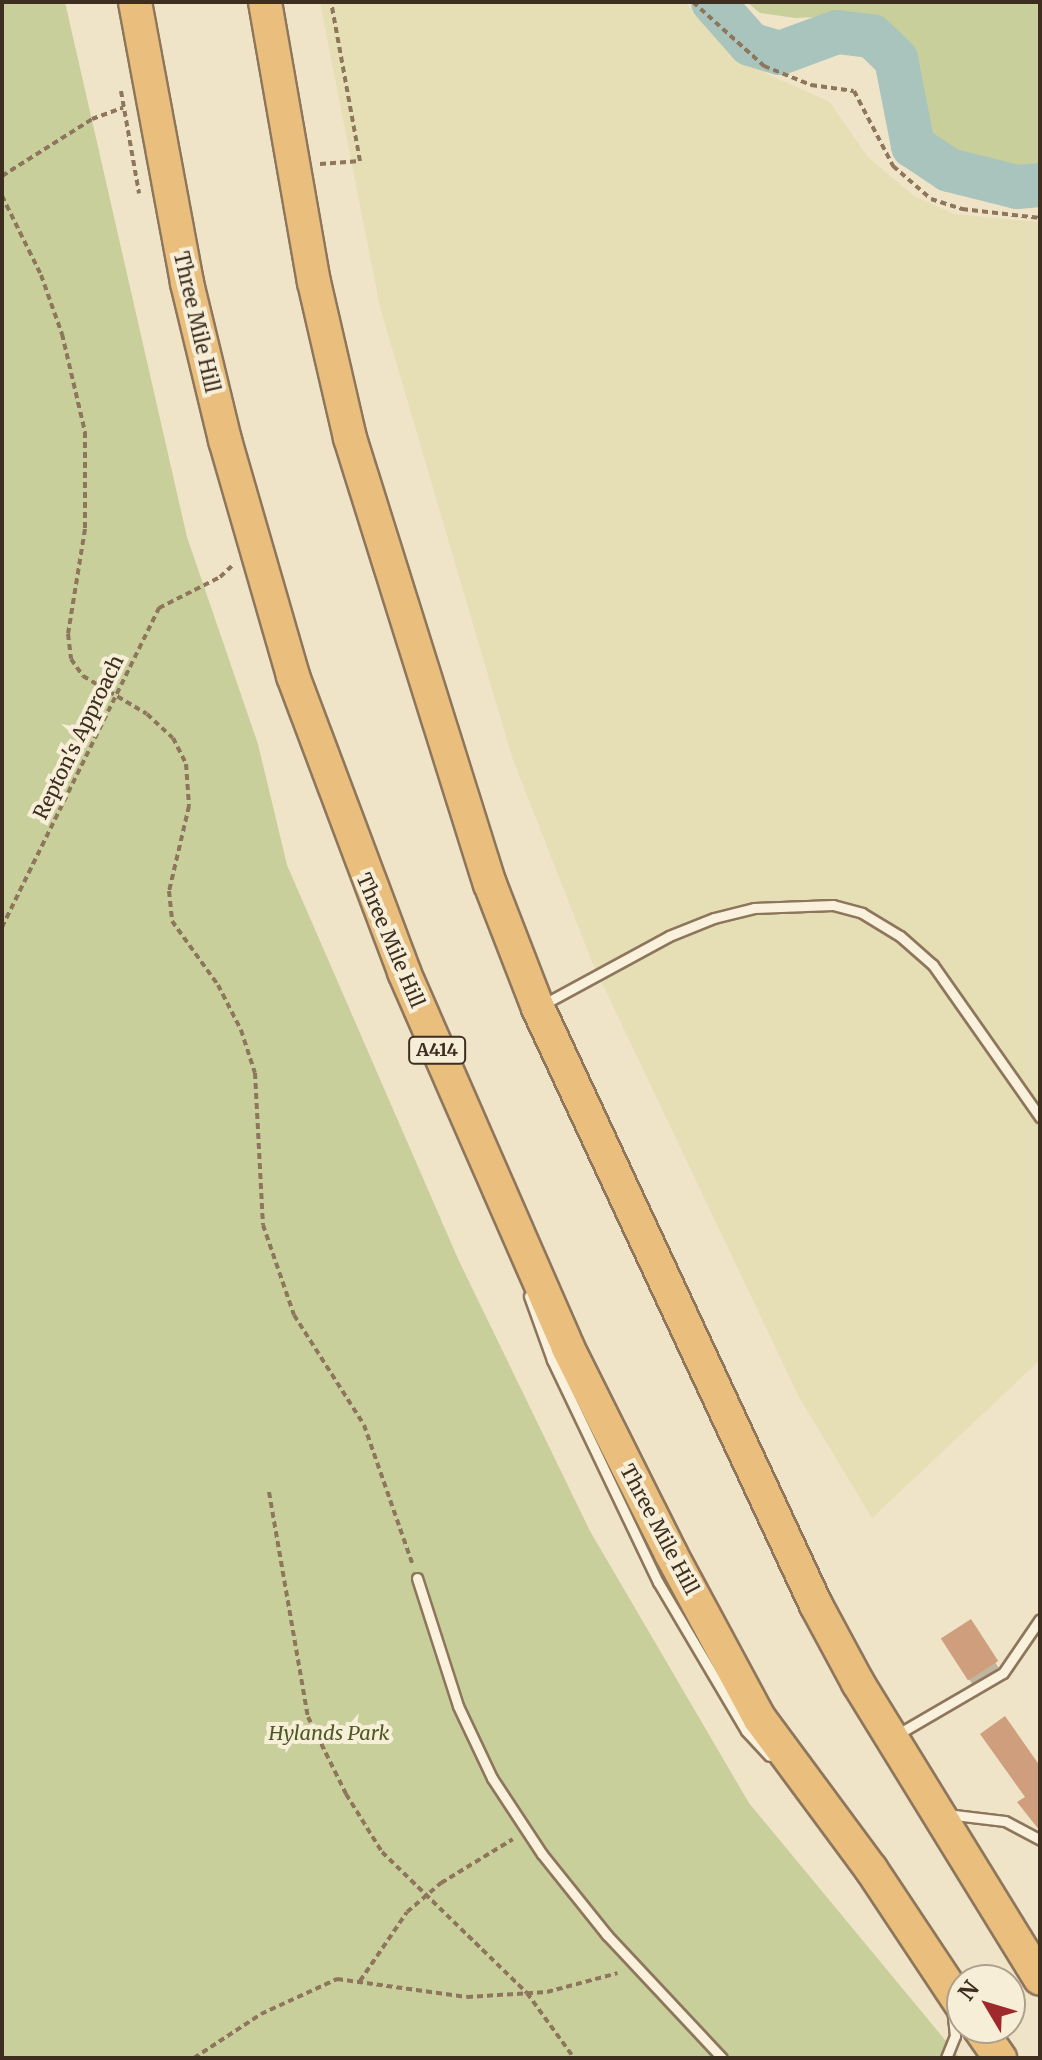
<!DOCTYPE html>
<style>
body{margin:0}
#map{position:relative;width:1042px;height:2060px;overflow:hidden;background:#f0e4c8;font-family:Merriweather,serif}
div>[style]{position:absolute}
.farmland>*{inset:0;background:#e6deb5}
.green>*{inset:0;background:#c9cf9b}
.shadow>*{inset:0;background:#0003;transform-origin:0 0}
.river>*{height:44px;margin:-22px;padding:0 22px;transform-origin:22px;border-radius:22px;background:#a9c4bc}
.building>*{inset:0;background:#cf9f7d;transform-origin:0 0}
.path>*{height:4px;margin-top:-2px;transform-origin:0;background:repeating-linear-gradient(90deg,#8d765c 0 6px,transparent 0 10px)}
.roads{filter:drop-shadow(2px 0 #8d765c) drop-shadow(-2px 0 #8d765c) drop-shadow(0 2px #8d765c) drop-shadow(0 -2px #8d765c)}
.service>*{height:9px;margin:-4.5px;padding:0 4.5px;transform-origin:4.5px;border-radius:4.5px;background:#faf1dc}
.trunk>*{height:32px;margin:-16px;padding:0 16px;transform-origin:16px;border-radius:16px;background:#eabe7c}
span{translate:-50% -50%;white-space:nowrap;text-align:center;line-height:1.15;-webkit-text-stroke:8px #f7eed8;paint-order:stroke}
.shield-label span{padding:2px 6px;background:#f7eed8;border:2px solid;border-radius:6px;-webkit-text-stroke-width:0}
.shield-label{font-size:18px;color:#3d2e20;font-weight:700}
.street-label{font-size:20px;color:#3d2e20}
.park-label{font-size:20px;color:#4d5a26;font-style:italic}
.frame{position:absolute;inset:0;border:4px solid #3d2e20;pointer-events:none}
.north{position:absolute;left:946px;top:1964px;width:80px;height:80px;box-sizing:border-box;background:#f7eed8;border:2px solid #ada18e;border-radius:50%;rotate:308deg;font-size:22px;font-weight:700;line-height:32px;text-align:center;color:#3d2e20}
.north::after{content:'';display:block;margin:auto;width:28px;height:36px;background:#9e2a2b;clip-path:polygon(50% 0,100% 100%,50% 72%,0 100%)}
</style>
<div id="map">
<div class="farmland">
<i style="clip-path:polygon(320px 2px,685px 2px,710px 30px,767px 74px,830px 102px,867px 156px,914px 196px,954px 214px,1040px 222px,1040px 1360px,872px 1518px,799px 1397px,593px 964px,512px 757px,380px 307px)"></i>
</div>
<div class="green">
<i style="clip-path:polygon(2px 2px,65px 2px,187px 537px,258px 744px,287px 865px,459px 1261px,590px 1531px,749px 1803px,960px 2058px,2px 2058px)"></i>
<i style="clip-path:polygon(747px 2px,1040px 2px,1040px 196px,1020px 206px,922px 178px,929px 128px,897px 42px,864px 15px,795px 18px,760px 13px)"></i>
</div>
<div class="shadow">
<i style="left:970px;top:1622px;width:58px;height:31px;rotate:58deg"></i>
</div>
<div class="river">
<i style="left:713px;top:2px;width:56px;rotate:48.6deg"></i>
<i style="left:750px;top:44px;width:31px;rotate:17deg"></i>
<i style="left:780px;top:53px;width:61px;rotate:-20.2deg"></i>
<i style="left:837px;top:32px;width:35px;rotate:7deg"></i>
<i style="left:872px;top:36px;width:33px;rotate:44deg"></i>
<i style="left:896px;top:59px;width:89px;rotate:78.9deg"></i>
<i style="left:913px;top:146px;width:43px;rotate:33.7deg"></i>
<i style="left:949px;top:170px;width:70px;rotate:14deg"></i>
<i style="left:1017px;top:187px;width:23px;rotate:-5deg"></i>
</div>
<div class="building">
<i style="left:971px;top:1619px;width:50px;height:36px;rotate:57deg"></i>
<i style="clip-path:polygon(1005px 1716px,1040px 1766px,1040px 1831px,1017px 1802px,1025px 1797px,980px 1734px)"></i>
</div>
<div class="path">
<i style="left:693px;top:2px;width:96px;rotate:42deg"></i>
<i style="left:764px;top:66px;width:51px;rotate:22deg"></i>
<i style="left:811px;top:85px;width:43px;rotate:7.9deg"></i>
<i style="left:854px;top:91px;width:85px;rotate:62.5deg"></i>
<i style="left:893px;top:166px;width:50px;rotate:41deg"></i>
<i style="left:931px;top:199px;width:33px;rotate:18deg"></i>
<i style="left:962px;top:209px;width:79px;rotate:6.6deg"></i>
<i style="left:121px;top:91px;width:104px;rotate:80deg"></i>
<i style="left:320px;top:164px;width:40px;rotate:-4.3deg"></i>
<i style="left:360px;top:161px;width:162px;rotate:-100.3deg"></i>
<i style="left:2px;top:176px;width:107px;rotate:-32.3deg"></i>
<i style="left:92px;top:119px;width:33px;rotate:-20deg"></i>
<i style="left:2px;top:196px;width:88px;rotate:63.7deg"></i>
<i style="left:41px;top:275px;width:63px;rotate:70.4deg"></i>
<i style="left:62px;top:334px;width:101px;rotate:76.8deg"></i>
<i style="left:85px;top:432px;width:97px;rotate:90deg"></i>
<i style="left:85px;top:529px;width:106px;rotate:99.2deg"></i>
<i style="left:68px;top:634px;width:25px;rotate:83deg"></i>
<i style="left:71px;top:659px;width:21px;rotate:55deg"></i>
<i style="left:83px;top:676px;width:74px;rotate:30.7deg"></i>
<i style="left:147px;top:714px;width:35px;rotate:43deg"></i>
<i style="left:173px;top:738px;width:29px;rotate:63deg"></i>
<i style="left:186px;top:764px;width:42px;rotate:85.9deg"></i>
<i style="left:189px;top:806px;width:87px;rotate:103.2deg"></i>
<i style="left:169px;top:891px;width:30px;rotate:84deg"></i>
<i style="left:172px;top:921px;width:79px;rotate:54.3deg"></i>
<i style="left:218px;top:985px;width:51px;rotate:62.9deg"></i>
<i style="left:241px;top:1030px;width:45px;rotate:72deg"></i>
<i style="left:255px;top:1073px;width:152px;rotate:87deg"></i>
<i style="left:263px;top:1225px;width:95px;rotate:71deg"></i>
<i style="left:294px;top:1315px;width:130px;rotate:57.5deg"></i>
<i style="left:364px;top:1425px;width:149px;rotate:70.8deg"></i>
<i style="left:2px;top:927px;width:356px;rotate:-63.8deg"></i>
<i style="left:159px;top:608px;width:68px;rotate:-26.9deg"></i>
<i style="left:220px;top:577px;width:18px;rotate:-43deg"></i>
<i style="left:269px;top:1492px;width:228px;rotate:80.2deg"></i>
<i style="left:308px;top:1717px;width:86px;rotate:63.7deg"></i>
<i style="left:346px;top:1794px;width:68px;rotate:58.2deg"></i>
<i style="left:382px;top:1852px;width:202px;rotate:44.2deg"></i>
<i style="left:527px;top:1993px;width:80px;rotate:54.1deg"></i>
<i style="left:360px;top:1981px;width:83px;rotate:-55.7deg"></i>
<i style="left:407px;top:1912px;width:45px;rotate:-40.5deg"></i>
<i style="left:441px;top:1883px;width:84px;rotate:-31.4deg"></i>
<i style="left:194px;top:2058px;width:80px;rotate:-33.3deg"></i>
<i style="left:261px;top:2014px;width:84px;rotate:-24.7deg"></i>
<i style="left:337px;top:1979px;width:131px;rotate:7.9deg"></i>
<i style="left:467px;top:1997px;width:80px;rotate:-3.6deg"></i>
<i style="left:547px;top:1992px;width:73px;rotate:-15deg"></i>
</div>
<div class="roads">
<div class="service">
<i style="left:544px;top:1004px;width:142px;rotate:-28.5deg"></i>
<i style="left:669px;top:936px;width:48px;rotate:-21.8deg"></i>
<i style="left:714px;top:918px;width:41px;rotate:-14deg"></i>
<i style="left:754px;top:908px;width:79px;rotate:-2.2deg"></i>
<i style="left:833px;top:905px;width:30px;rotate:15deg"></i>
<i style="left:862px;top:913px;width:44px;rotate:31.2deg"></i>
<i style="left:900px;top:936px;width:44px;rotate:41.3deg"></i>
<i style="left:933px;top:965px;width:186px;rotate:54.9deg"></i>
<i style="left:529px;top:1296px;width:68px;rotate:70.2deg"></i>
<i style="left:552px;top:1360px;width:246px;rotate:64.5deg"></i>
<i style="left:658px;top:1582px;width:173px;rotate:59.4deg"></i>
<i style="left:746px;top:1731px;width:34px;rotate:47deg"></i>
<i style="left:417px;top:1578px;width:134px;rotate:72.2deg"></i>
<i style="left:458px;top:1706px;width:80px;rotate:64.7deg"></i>
<i style="left:492px;top:1778px;width:91px;rotate:56.7deg"></i>
<i style="left:542px;top:1854px;width:104px;rotate:51.3deg"></i>
<i style="left:607px;top:1935px;width:168px;rotate:46.9deg"></i>
<i style="left:898px;top:1734px;width:121px;rotate:-30.2deg"></i>
<i style="left:1003px;top:1673px;width:65px;rotate:-55.6deg"></i>
<i style="left:946px;top:1814px;width:59px;rotate:6.8deg"></i>
<i style="left:1005px;top:1821px;width:40px;rotate:28deg"></i>
<i style="left:946px;top:2058px;width:24px;rotate:-68deg"></i>
<i style="left:955px;top:2036px;width:28px;rotate:-96deg"></i>
</div>
<div class="trunk">
<i style="left:135px;top:2px;width:286px;rotate:79.5deg"></i>
<i style="left:187px;top:283px;width:162px;rotate:76.4deg"></i>
<i style="left:225px;top:440px;width:246px;rotate:73.9deg"></i>
<i style="left:293px;top:676px;width:316px;rotate:69.4deg"></i>
<i style="left:404px;top:972px;width:410px;rotate:66.4deg"></i>
<i style="left:568px;top:1348px;width:230px;rotate:63.4deg"></i>
<i style="left:671px;top:1554px;width:187px;rotate:61.7deg"></i>
<i style="left:760px;top:1719px;width:187px;rotate:53.5deg"></i>
<i style="left:871px;top:1869px;width:164px;rotate:56.4deg"></i>
<i style="left:265px;top:2px;width:284px;rotate:80.1deg"></i>
<i style="left:314px;top:282px;width:160px;rotate:77deg"></i>
<i style="left:350px;top:438px;width:467px;rotate:72.6deg"></i>
<i style="left:490px;top:884px;width:133px;rotate:68.8deg"></i>
<i style="left:538px;top:1008px;width:659px;rotate:65.03deg"></i>
<i style="left:816px;top:1605px;width:89px;rotate:61.7deg"></i>
<i style="left:858px;top:1683px;width:347px;rotate:58.4deg"></i>
<i style="left:979px;top:2028px;width:37px;rotate:55deg"></i>
</div>
</div>
<div class="shield-label">
<span style="left:437px;top:1050px">A414</span>
</div>
<div class="street-label">
<span style="left:197px;top:322px;rotate:77deg">Three Mile Hill</span>
<span style="left:78px;top:737px;rotate:-64deg">Repton's Approach</span>
<span style="left:391px;top:940px;rotate:67deg">Three Mile Hill</span>
<span style="left:660px;top:1529px;rotate:62deg">Three Mile Hill</span>
</div>
<div class="park-label">
<span style="left:329px;top:1732px">Hylands Park</span>
</div>
<div class="frame"></div>
<div class="north">N</div>
</div>
